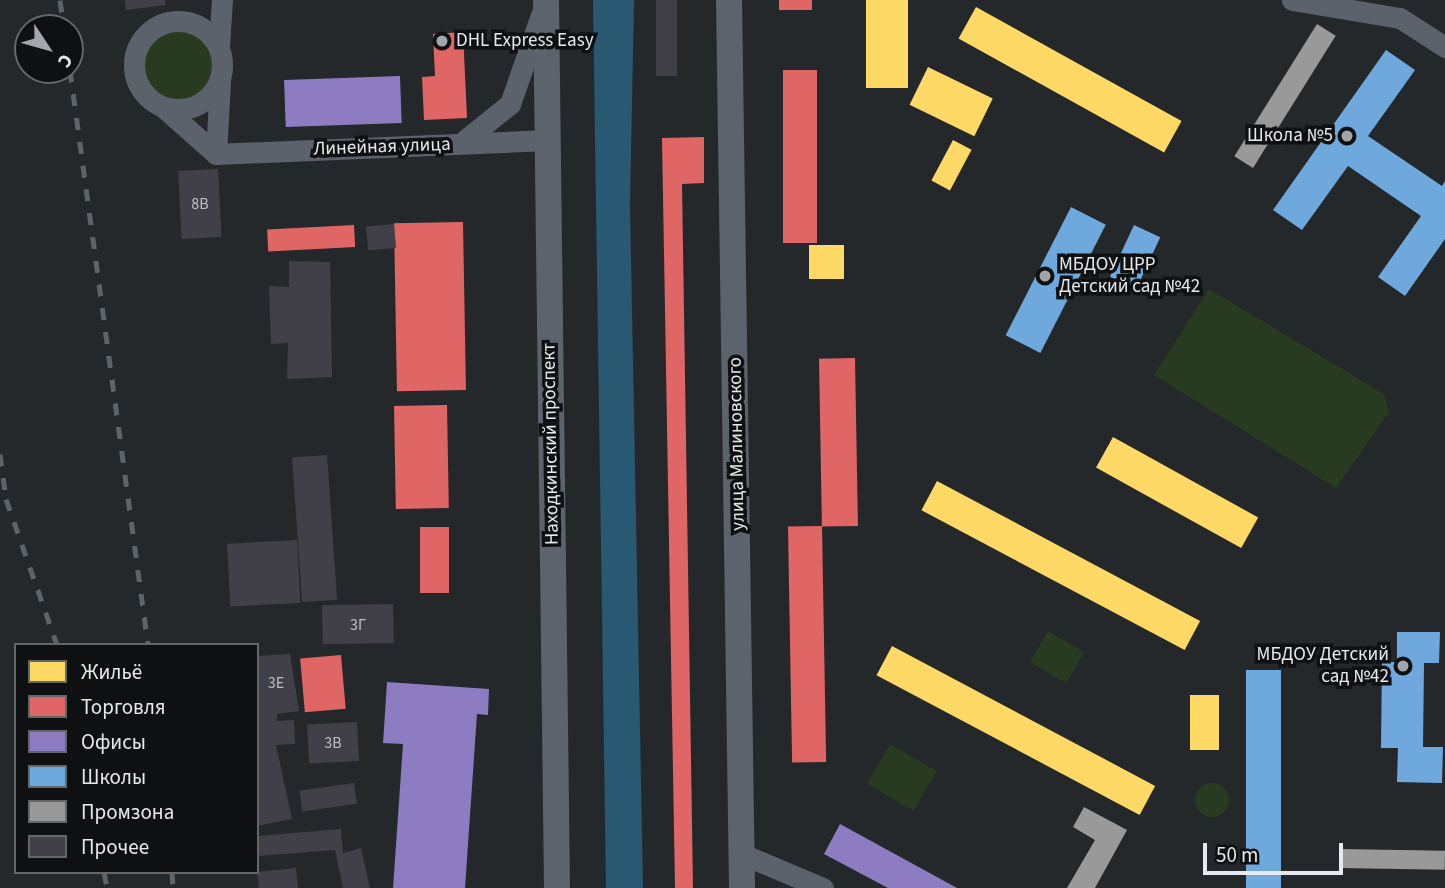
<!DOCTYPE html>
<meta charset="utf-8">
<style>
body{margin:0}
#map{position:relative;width:1445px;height:888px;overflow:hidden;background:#25282b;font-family:"Source Sans 3",sans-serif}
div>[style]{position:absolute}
.green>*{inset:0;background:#283b21;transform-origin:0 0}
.round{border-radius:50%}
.water>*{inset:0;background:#295972}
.homes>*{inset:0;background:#ffd966;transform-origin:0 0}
.shops>*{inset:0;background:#e06666;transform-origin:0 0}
.offices>*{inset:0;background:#8e7cc3;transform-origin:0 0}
.schools>*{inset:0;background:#6fa8dc;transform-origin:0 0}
.industry>*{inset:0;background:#999;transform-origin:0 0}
.building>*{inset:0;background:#414049;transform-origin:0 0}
.minor>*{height:21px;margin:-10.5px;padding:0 10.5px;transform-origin:10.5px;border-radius:10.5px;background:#5c626c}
.minor>.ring{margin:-10.5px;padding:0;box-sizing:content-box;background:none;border:21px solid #5c626c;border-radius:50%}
.major>*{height:26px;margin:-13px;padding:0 13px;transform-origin:13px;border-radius:13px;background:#5c636c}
.rail>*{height:5px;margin-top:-2.5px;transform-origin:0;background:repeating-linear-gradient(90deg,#5e6367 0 12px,transparent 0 24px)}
.dots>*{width:19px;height:19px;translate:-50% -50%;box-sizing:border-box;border:4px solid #0e1012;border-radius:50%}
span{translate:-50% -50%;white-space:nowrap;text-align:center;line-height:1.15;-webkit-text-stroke:7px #0e1012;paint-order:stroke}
.number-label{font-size:16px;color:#bdbfc4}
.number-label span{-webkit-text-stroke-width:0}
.poi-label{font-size:19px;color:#e6e9ed}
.left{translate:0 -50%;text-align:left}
.right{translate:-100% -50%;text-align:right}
.street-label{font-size:19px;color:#e6e9ed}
.legend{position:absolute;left:14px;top:643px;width:245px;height:231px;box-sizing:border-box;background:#0e1012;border:2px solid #64676a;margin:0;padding:9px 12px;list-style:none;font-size:21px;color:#e6e9ed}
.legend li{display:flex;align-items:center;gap:14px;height:35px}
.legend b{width:35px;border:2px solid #64676a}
.north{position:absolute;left:14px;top:14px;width:70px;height:70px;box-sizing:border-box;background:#0e1012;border:2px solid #64676a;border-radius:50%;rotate:126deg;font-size:19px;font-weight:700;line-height:28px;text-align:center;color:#e6e9ed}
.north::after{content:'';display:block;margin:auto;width:24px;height:32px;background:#a2a5a9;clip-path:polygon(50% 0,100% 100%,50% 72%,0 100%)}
.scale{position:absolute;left:1203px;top:843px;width:140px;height:32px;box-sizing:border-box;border:4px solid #e6e9ed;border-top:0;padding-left:9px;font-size:21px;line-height:24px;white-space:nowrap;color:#e6e9ed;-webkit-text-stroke:5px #0e1012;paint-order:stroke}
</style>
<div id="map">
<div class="green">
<i class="round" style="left:142px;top:29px;width:72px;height:72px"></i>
<i style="clip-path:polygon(1209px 289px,1384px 394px,1389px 412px,1336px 488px,1154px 375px)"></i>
<i style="left:1048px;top:631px;width:42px;height:36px;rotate:30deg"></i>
<i style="left:890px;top:744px;width:54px;height:46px;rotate:30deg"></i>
<i class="round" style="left:1195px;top:783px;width:34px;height:34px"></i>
</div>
<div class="water">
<i style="clip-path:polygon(593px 0,634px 0,630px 205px,643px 888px,606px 888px)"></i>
</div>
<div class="homes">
<i style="left:866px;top:0;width:42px;height:88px"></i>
<i style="left:976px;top:7px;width:235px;height:36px;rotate:29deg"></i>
<i style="left:928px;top:67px;width:72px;height:42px;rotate:26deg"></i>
<i style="left:953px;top:140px;width:21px;height:46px;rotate:28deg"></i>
<i style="left:844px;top:245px;width:34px;height:35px;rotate:90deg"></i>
<i style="left:1113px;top:437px;width:166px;height:35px;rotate:29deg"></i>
<i style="left:937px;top:481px;width:298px;height:33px;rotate:28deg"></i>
<i style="left:892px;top:646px;width:298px;height:33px;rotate:28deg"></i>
<i style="left:1190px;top:695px;width:29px;height:55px"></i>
</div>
<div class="shops">
<i style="left:779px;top:0;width:33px;height:10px"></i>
<i style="clip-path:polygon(463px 32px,467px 118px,424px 120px,422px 77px,435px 76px,433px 34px)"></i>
<i style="left:783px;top:70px;width:34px;height:173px"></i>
<i style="clip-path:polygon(704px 137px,704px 183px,682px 184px,693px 888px,675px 888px,662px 138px)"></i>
<i style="left:463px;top:222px;width:168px;height:69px;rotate:89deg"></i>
<i style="left:354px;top:225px;width:22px;height:87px;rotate:87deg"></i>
<i style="left:855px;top:358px;width:168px;height:36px;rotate:89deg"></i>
<i style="left:447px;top:405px;width:103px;height:53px;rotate:89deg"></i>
<i style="left:822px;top:526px;width:236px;height:34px;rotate:89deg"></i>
<i style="left:420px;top:527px;width:29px;height:66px"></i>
<i style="left:341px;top:655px;width:54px;height:41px;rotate:85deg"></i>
</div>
<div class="offices">
<i style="left:400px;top:76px;width:47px;height:116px;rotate:88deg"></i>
<i style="clip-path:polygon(387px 682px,489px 689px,488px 715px,477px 714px,465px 888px,393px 888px,403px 744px,383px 743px)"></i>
<i style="clip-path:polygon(840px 824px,957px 888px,888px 888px,824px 854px)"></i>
</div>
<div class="schools">
<i style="clip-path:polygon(1386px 50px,1415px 70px,1368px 136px,1442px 186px,1445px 181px,1445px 239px,1405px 296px,1378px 277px,1421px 216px,1348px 166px,1302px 230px,1273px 210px)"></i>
<i style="left:1071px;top:207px;width:39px;height:144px;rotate:27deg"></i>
<i style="left:1134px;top:225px;width:29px;height:57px;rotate:25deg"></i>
<i style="clip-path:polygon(1397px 632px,1440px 632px,1439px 663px,1424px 663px,1423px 747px,1443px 747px,1442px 783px,1397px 782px,1398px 748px,1381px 748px,1382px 662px,1397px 662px)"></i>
<i style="left:1246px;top:670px;width:35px;height:218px"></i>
</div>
<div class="industry">
<i style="left:1317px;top:24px;width:22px;height:156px;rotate:32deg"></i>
<i style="clip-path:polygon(1084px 807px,1127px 830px,1095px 888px,1067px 888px,1095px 840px,1073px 827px)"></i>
<i style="left:1340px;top:849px;width:105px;height:19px;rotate:1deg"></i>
</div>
<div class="building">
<i style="clip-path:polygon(125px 0,165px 0,166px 5px,126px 10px)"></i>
<i style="left:656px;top:0;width:21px;height:76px"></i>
<i style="left:218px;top:169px;width:68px;height:40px;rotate:87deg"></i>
<i style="left:394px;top:224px;width:24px;height:28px;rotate:85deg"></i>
<i style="clip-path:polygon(289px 261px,330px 262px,332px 377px,287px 379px,288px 343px,271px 344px,269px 286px,289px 287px)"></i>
<i style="left:327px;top:455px;width:145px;height:35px;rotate:86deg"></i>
<i style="left:297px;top:540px;width:63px;height:70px;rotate:87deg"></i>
<i style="left:393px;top:604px;width:39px;height:71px;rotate:89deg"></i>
<i style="clip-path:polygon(290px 654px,299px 711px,277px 714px,277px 721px,294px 720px,295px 744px,276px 745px,292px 819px,257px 826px,257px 656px)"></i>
<i style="left:357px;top:722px;width:39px;height:50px;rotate:87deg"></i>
<i style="left:354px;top:783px;width:21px;height:55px;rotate:82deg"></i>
<i style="clip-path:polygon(341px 829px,343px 853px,361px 848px,370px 888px,343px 888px,335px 850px,257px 856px,257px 836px)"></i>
<i style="clip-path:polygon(296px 868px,298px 888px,259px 888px,257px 872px)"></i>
</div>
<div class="minor">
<i style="left:1292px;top:0;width:109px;rotate:9.5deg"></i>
<i style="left:1400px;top:18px;width:54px;rotate:32.8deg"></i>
<i class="ring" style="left:134px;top:21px;width:67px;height:67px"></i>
<i style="left:219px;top:46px;width:46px;rotate:-86.3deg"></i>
<i style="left:164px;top:108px;width:69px;rotate:41.5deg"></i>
<i style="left:465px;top:140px;width:58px;rotate:-38.7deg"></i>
<i style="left:510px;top:104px;width:94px;rotate:-70.8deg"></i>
<i style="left:216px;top:154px;width:332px;rotate:-2.4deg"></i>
<i style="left:216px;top:154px;width:71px;rotate:-86.8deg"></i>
<i style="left:742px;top:854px;width:88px;rotate:22.8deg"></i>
</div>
<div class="major">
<i style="left:546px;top:0;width:888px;rotate:89.29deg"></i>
<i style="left:729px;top:0;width:888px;rotate:89.16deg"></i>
</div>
<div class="rail">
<i style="left:60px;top:0;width:28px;rotate:82deg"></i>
<i style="left:70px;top:70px;width:580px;rotate:82.27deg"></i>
<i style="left:0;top:454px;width:45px;rotate:82.4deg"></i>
<i style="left:6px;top:499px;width:155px;rotate:70.7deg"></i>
<i style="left:104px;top:872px;width:16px;rotate:79deg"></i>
<i style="left:172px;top:872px;width:16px;rotate:86deg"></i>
</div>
<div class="dots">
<i style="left:442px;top:41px;background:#a2a5a9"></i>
<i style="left:1347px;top:136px;background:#a2a5a9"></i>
<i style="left:1045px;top:276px;background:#a2a5a9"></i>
<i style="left:1403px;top:666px;background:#a2a5a9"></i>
</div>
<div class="number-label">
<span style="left:200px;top:204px">8В</span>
<span style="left:358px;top:625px">3Г</span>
<span style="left:276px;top:683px">3Е</span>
<span style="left:333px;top:743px">3В</span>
</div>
<div class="poi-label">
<span class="left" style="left:456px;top:41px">DHL Express Easy</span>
<span class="right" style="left:1333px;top:136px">Школа №5</span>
<span class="left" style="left:1059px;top:276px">МБДОУ ЦРР<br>Детский сад №42</span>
<span class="right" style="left:1389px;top:666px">МБДОУ Детский<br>сад №42</span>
</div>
<div class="street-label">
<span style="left:382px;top:147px;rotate:-2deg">Линейная улица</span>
<span style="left:551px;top:444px;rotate:-91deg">Находкинский проспект</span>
<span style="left:737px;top:444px;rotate:-91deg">улица Малиновского</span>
</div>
<ul class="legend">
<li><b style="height:19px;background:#ffd966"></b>Жильё</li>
<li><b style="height:19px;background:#e06666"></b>Торговля</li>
<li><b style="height:19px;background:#8e7cc3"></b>Офисы</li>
<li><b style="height:19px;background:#6fa8dc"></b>Школы</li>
<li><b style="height:19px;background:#999"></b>Промзона</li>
<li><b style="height:19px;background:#414049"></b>Прочее</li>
</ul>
<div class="north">С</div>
<div class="scale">50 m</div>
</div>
